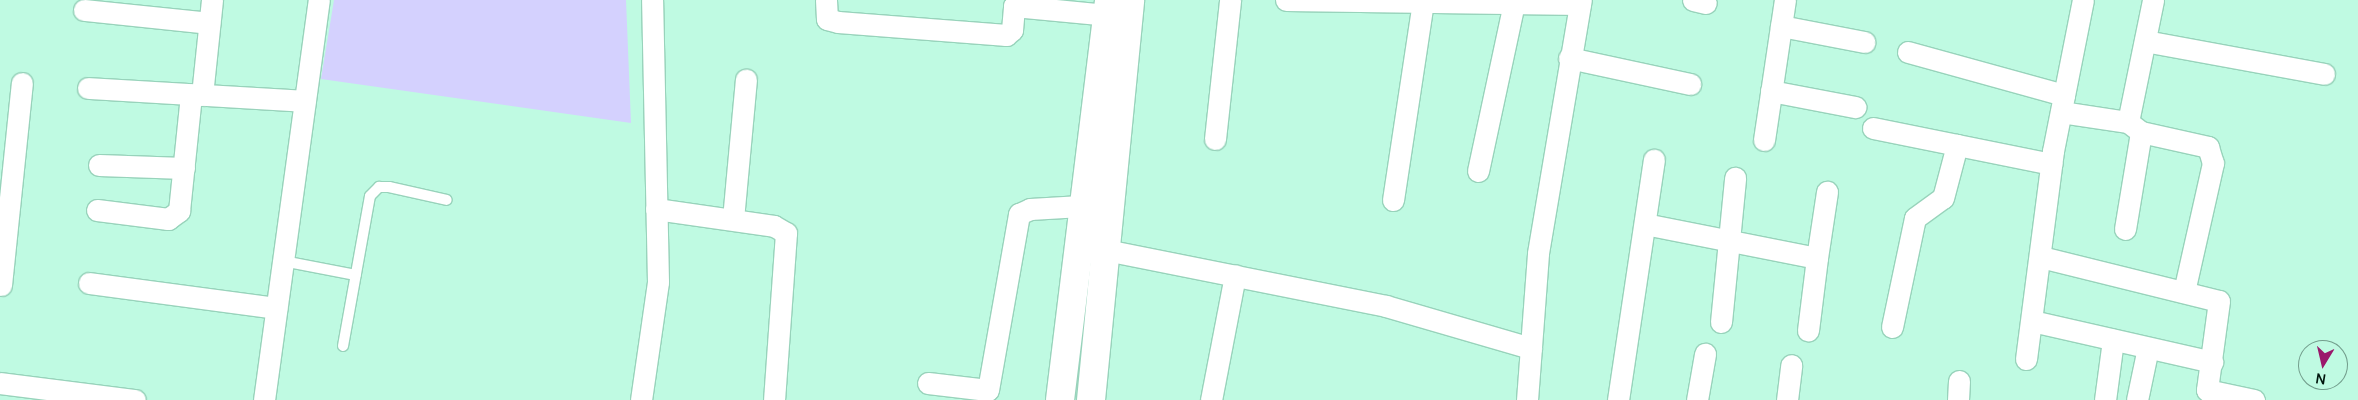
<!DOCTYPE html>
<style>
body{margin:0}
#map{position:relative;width:2358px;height:400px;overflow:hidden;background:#bffae2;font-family:Manrope,sans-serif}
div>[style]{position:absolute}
.green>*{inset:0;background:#d4d1fe}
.roads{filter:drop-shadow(1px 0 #98d3bb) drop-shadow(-1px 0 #98d3bb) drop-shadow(0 1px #98d3bb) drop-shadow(0 -1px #98d3bb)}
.lane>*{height:10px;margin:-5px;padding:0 5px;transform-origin:5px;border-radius:5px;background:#fff}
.street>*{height:21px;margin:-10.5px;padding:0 10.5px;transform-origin:10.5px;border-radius:10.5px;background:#fff}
.secondary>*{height:28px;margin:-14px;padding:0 14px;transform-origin:14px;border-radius:14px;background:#fff}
span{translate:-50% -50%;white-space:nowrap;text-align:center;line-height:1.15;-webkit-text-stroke:4.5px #bffae2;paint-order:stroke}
.north{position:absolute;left:2298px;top:340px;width:50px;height:50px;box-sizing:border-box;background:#bffae2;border:1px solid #739e8d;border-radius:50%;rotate:189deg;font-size:14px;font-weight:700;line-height:20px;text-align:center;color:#00150d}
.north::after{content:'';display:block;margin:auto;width:18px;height:22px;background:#9a176b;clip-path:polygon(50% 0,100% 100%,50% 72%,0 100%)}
</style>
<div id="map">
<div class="green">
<i style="clip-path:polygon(334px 0,626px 0,631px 123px,321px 79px)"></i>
</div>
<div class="roads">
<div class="lane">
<i style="left:283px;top:261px;width:74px;rotate:10.9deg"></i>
<i style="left:343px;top:346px;width:152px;rotate:-79.8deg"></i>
<i style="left:370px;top:196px;width:13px;rotate:-45deg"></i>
<i style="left:379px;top:187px;width:10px"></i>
<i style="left:389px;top:187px;width:59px;rotate:12.6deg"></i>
</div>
<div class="street">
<i style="left:826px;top:0;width:19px;rotate:87deg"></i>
<i style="left:827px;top:19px;width:11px;rotate:15deg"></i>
<i style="left:838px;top:22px;width:169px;rotate:4.4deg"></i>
<i style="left:1006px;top:35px;width:8px;rotate:-40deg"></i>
<i style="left:1012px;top:30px;width:24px;rotate:-85deg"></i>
<i style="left:1014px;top:6px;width:93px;rotate:5.5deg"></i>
<i style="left:1286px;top:0;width:294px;rotate:0.8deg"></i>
<i style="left:1693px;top:0;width:13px;rotate:13deg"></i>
<i style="left:84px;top:10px;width:126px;rotate:5.9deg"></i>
<i style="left:1781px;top:26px;width:85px;rotate:10.9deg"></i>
<i style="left:2145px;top:41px;width:182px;rotate:10.4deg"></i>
<i style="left:1908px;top:52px;width:162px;rotate:15.4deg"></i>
<i style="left:1569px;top:58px;width:124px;rotate:12.1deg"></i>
<i style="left:88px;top:88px;width:217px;rotate:3.4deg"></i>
<i style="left:1771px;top:91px;width:86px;rotate:10.8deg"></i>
<i style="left:202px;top:95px;width:96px;rotate:-84deg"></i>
<i style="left:2061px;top:112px;width:68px;rotate:8.5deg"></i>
<i style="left:2128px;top:122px;width:16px;rotate:38deg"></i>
<i style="left:2141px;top:132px;width:69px;rotate:12.6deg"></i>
<i style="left:2208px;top:147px;width:17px;rotate:73deg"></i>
<i style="left:2213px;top:163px;width:132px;rotate:102.7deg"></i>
<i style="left:2128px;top:122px;width:125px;rotate:-78.4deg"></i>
<i style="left:1873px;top:128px;width:182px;rotate:11.4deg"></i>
<i style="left:1215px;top:139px;width:140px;rotate:-83.8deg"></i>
<i style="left:1764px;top:140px;width:142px;rotate:-81.5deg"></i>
<i style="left:99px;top:165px;width:85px;rotate:2deg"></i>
<i style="left:1478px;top:171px;width:172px;rotate:-77.9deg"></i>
<i style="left:1393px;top:200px;width:200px;rotate:-81.4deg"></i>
<i style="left:656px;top:209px;width:119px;rotate:8.2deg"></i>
<i style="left:774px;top:226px;width:14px;rotate:30deg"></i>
<i style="left:786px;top:233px;width:167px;rotate:94.1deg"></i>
<i style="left:97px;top:210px;width:72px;rotate:7.2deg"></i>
<i style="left:168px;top:219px;width:14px;rotate:-36deg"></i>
<i style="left:179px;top:211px;width:117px;rotate:-84.1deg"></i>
<i style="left:733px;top:219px;width:140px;rotate:-84.7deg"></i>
<i style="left:1645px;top:224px;width:175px;rotate:11.2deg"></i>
<i style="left:1817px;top:258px;width:73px;rotate:97.1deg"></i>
<i style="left:2125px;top:229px;width:98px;rotate:-80.6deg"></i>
<i style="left:1091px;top:247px;width:301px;rotate:11.3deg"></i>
<i style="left:1386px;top:306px;width:151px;rotate:16.2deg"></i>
<i style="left:2041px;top:257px;width:183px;rotate:13.9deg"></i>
<i style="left:2219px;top:301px;width:90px;rotate:97.7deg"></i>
<i style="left:2207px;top:390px;width:48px;rotate:12deg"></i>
<i style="left:1817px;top:258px;width:67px;rotate:-81.4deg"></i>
<i style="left:89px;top:283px;width:189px;rotate:7.6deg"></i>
<i style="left:1px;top:285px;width:203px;rotate:-84.1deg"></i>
<i style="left:2032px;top:321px;width:185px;rotate:12.8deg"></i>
<i style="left:1721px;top:322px;width:145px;rotate:-84.4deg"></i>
<i style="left:1892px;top:327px;width:111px;rotate:-78.1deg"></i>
<i style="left:1915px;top:218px;width:34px;rotate:-36deg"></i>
<i style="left:1943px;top:198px;width:55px;rotate:-75.2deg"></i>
<i style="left:2026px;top:359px;width:210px;rotate:-82.6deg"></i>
<i style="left:2053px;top:151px;width:154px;rotate:-78.8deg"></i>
<i style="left:0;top:383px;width:136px;rotate:7.2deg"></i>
<i style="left:928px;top:383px;width:60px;rotate:6.7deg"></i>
<i style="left:988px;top:390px;width:179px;rotate:-80deg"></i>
<i style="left:1019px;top:214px;width:12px;rotate:-24deg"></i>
<i style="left:1030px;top:209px;width:51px;rotate:-3.4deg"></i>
<i style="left:264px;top:400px;width:404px;rotate:-82.2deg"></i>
<i style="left:641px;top:400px;width:119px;rotate:-81.8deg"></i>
<i style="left:658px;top:282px;width:282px;rotate:-91.2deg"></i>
<i style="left:1211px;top:400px;width:127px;rotate:-79.1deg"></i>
<i style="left:1527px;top:400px;width:147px;rotate:-85.7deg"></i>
<i style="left:1538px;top:253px;width:257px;rotate:-80.4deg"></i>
<i style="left:1618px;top:400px;width:243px;rotate:-81.5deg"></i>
<i style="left:1697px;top:400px;width:47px;rotate:-80.1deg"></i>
<i style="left:1787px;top:400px;width:35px;rotate:-83deg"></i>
<i style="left:1958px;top:400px;width:19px;rotate:-87deg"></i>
<i style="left:2105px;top:400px;width:61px;rotate:-82.4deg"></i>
<i style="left:2137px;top:400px;width:53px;rotate:-78.1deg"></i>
</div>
<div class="secondary">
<i style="left:1060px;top:400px;width:403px;rotate:-83deg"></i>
<i style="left:1091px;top:400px;width:402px;rotate:-84.4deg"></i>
</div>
</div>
<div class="north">N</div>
</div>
